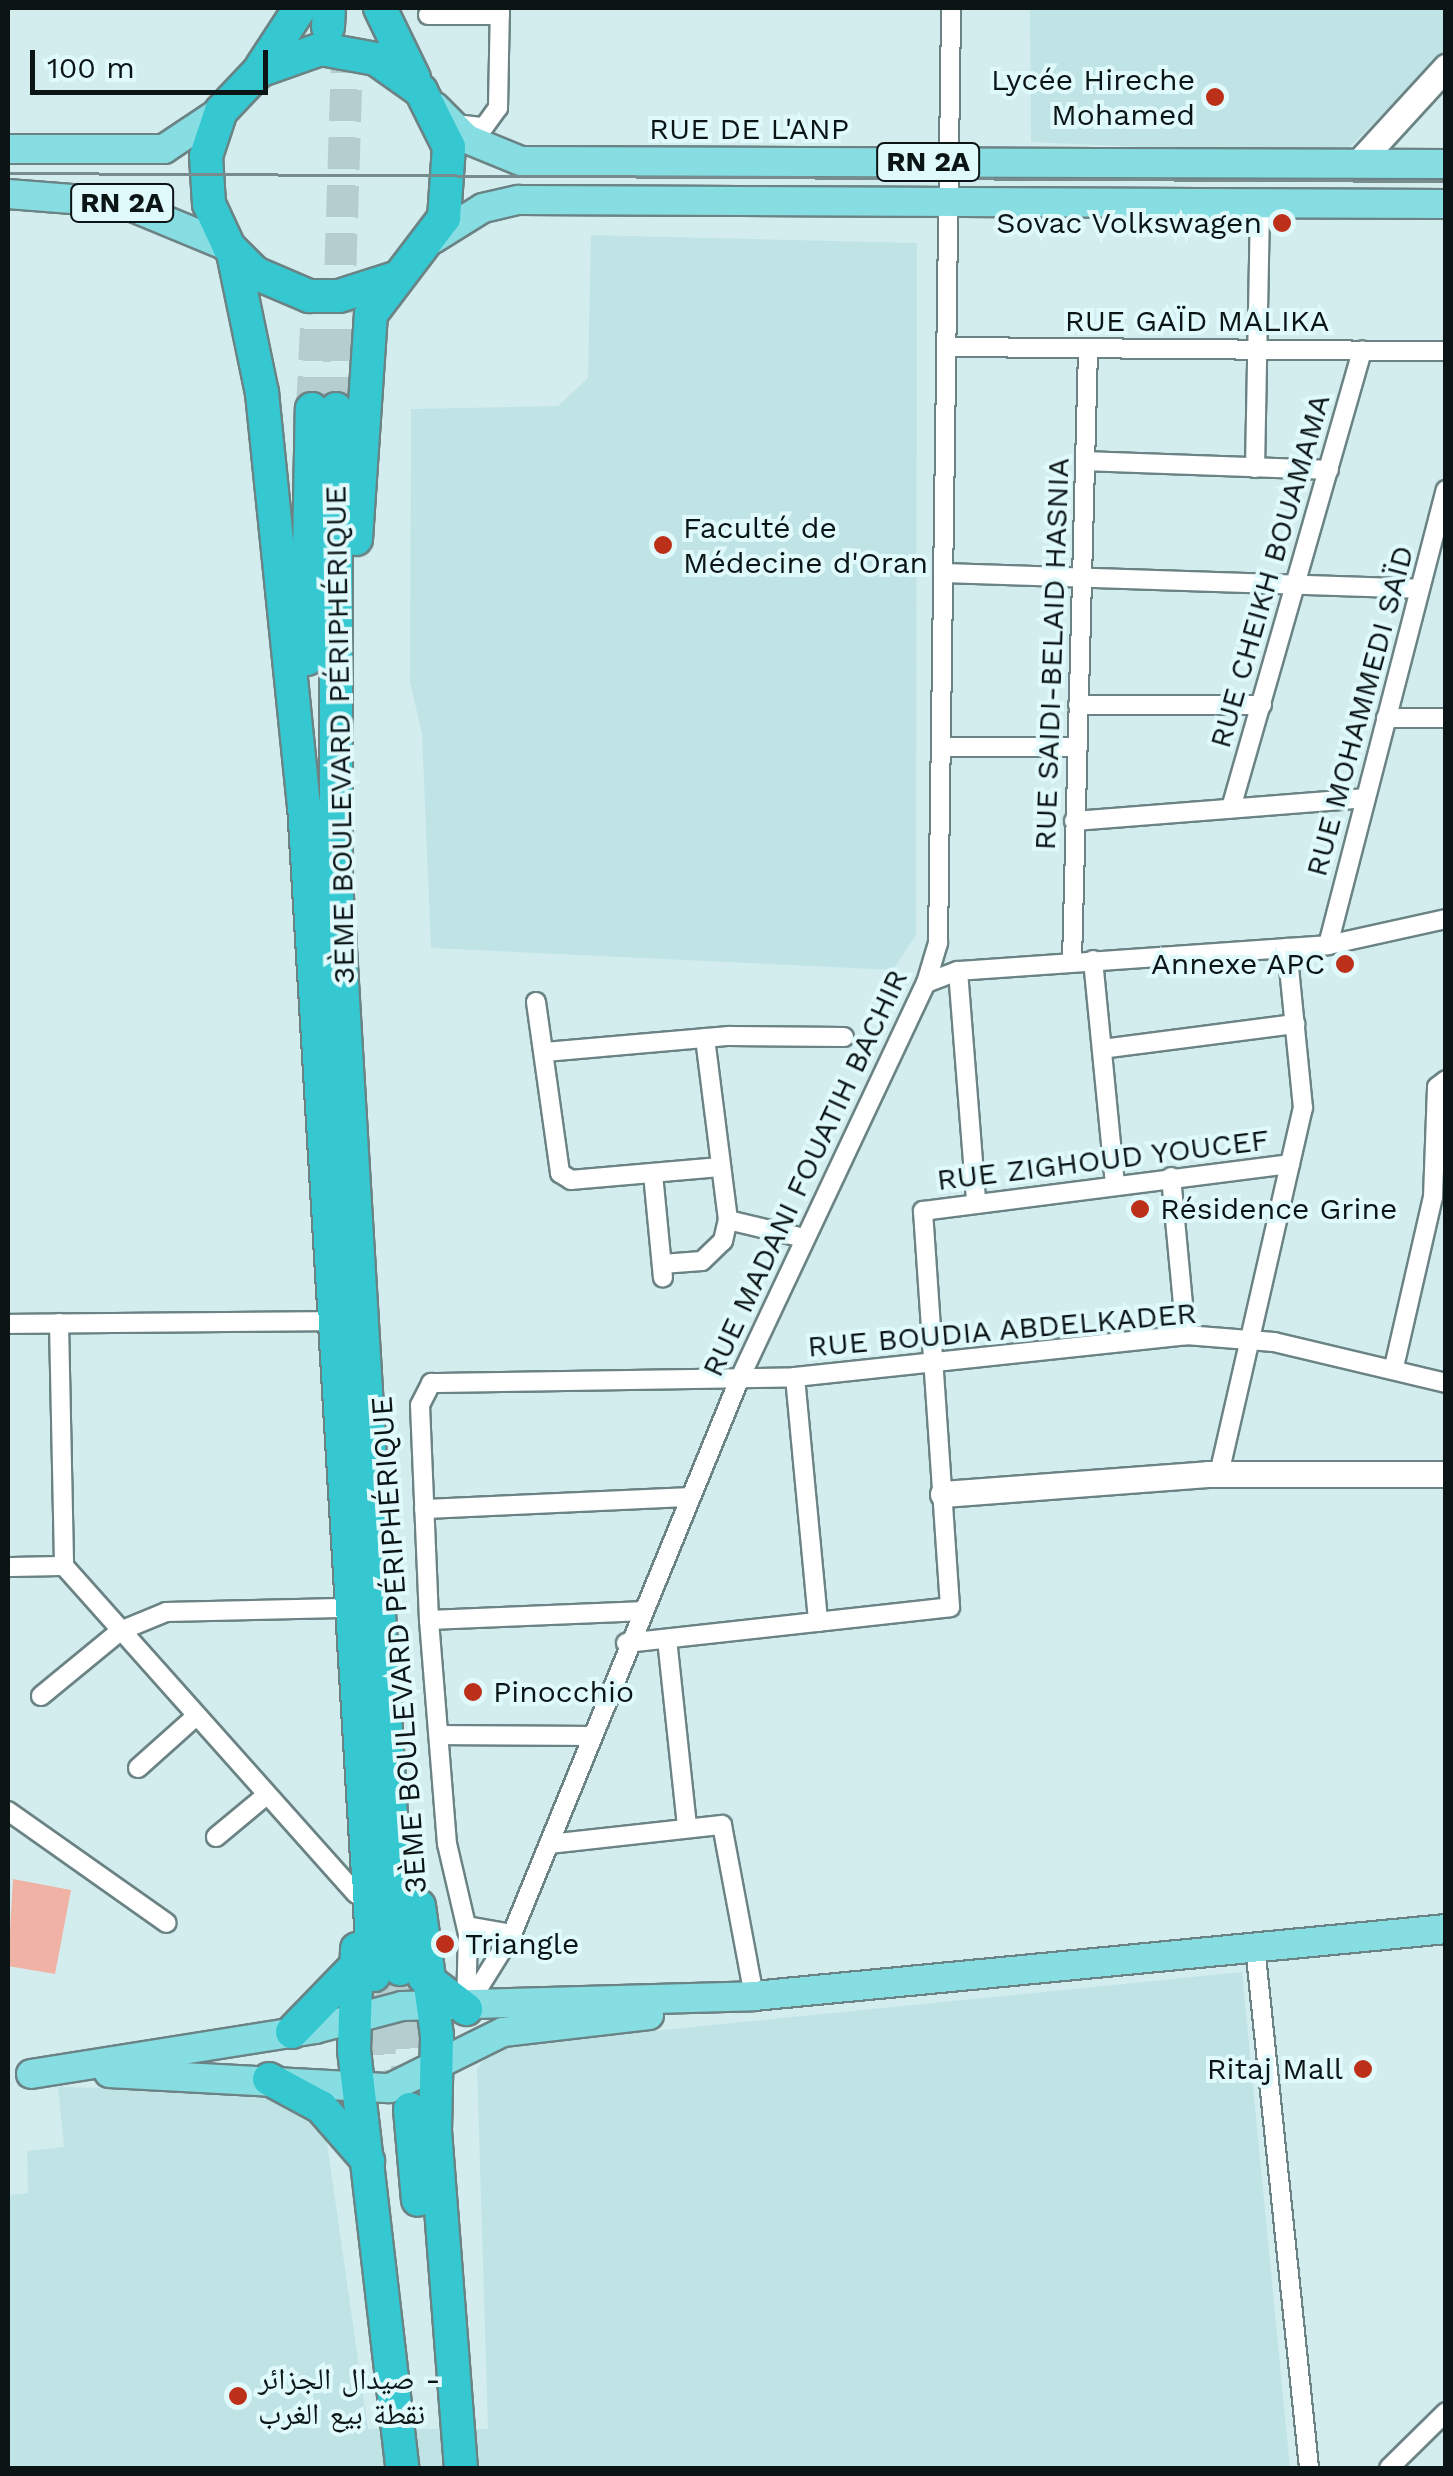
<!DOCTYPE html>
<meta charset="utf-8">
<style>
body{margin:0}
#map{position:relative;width:1453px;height:2476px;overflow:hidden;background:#d3edef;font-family:"Work Sans","Noto Naskh Arabic",sans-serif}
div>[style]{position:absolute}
.built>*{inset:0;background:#c0e4e6}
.green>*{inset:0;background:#f0b2a5}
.highway-tunnel>*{height:32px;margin-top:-16px;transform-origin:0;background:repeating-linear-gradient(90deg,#b5cdce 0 32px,transparent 0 48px)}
.roads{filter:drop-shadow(2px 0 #6b8384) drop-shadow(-2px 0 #6b8384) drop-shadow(0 2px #6b8384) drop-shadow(0 -2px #6b8384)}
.street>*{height:18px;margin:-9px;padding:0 9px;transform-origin:9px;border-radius:9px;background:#fff}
.secondary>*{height:25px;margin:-12.5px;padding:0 12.5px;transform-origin:12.5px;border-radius:12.5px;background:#fff}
.primary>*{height:28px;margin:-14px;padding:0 14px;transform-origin:14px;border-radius:14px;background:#86dee3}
.highway>*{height:32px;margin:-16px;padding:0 16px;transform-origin:16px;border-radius:16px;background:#35c8d1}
.tram>*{height:2.5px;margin:-1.25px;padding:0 1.25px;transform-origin:1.25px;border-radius:1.25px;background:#798c8d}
.dots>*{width:28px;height:28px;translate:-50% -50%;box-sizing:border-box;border:5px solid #e0fafc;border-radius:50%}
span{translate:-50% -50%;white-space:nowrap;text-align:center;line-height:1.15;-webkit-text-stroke:8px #e0fafc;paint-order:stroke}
.shield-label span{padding:2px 8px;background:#e0fafc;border:2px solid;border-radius:8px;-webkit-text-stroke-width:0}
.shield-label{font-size:28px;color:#0c1516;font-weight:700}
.poi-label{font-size:30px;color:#0c1516}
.right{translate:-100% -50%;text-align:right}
.left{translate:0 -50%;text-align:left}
.street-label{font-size:30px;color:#0c1516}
.frame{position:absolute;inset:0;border:10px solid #0c1516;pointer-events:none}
.scale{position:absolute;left:30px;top:50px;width:238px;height:45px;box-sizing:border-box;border:5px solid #0c1516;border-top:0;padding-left:12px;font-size:30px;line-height:35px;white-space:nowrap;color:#0c1516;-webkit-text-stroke:8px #e0fafc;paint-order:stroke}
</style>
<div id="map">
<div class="built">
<i style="clip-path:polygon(1030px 8px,1445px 8px,1445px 51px,1341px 156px,1031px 142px)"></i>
<i style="clip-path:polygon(591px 235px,917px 243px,916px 935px,893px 970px,431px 948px,422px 734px,410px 682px,411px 409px,558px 406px,588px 378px)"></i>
<i style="clip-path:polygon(1242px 1972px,1290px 2468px,8px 2468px,8px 2195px,28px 2193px,27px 2151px,64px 2147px,58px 2087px,224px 2090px,283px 2100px,325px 2129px,368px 2429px,488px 2429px,477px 2069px,493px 2047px)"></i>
</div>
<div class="green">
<i style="clip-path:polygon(13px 1879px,71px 1890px,55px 1974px,8px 1966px)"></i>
</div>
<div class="highway-tunnel">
<i style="left:312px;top:409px;width:103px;rotate:-87.2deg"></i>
<i style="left:336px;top:409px;width:383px;rotate:-88.2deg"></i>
<i style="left:400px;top:1969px;width:136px;rotate:85.8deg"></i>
<i style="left:374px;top:1975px;width:137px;rotate:85.8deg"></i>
</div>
<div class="roads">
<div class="street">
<i style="left:428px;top:15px;width:72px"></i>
<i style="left:454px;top:124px;width:30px;rotate:6deg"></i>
<i style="left:484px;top:127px;width:24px;rotate:-54deg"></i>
<i style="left:498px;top:108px;width:100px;rotate:-88.9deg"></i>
<i style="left:949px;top:347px;width:497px;rotate:0.5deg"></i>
<i style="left:1085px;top:461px;width:244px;rotate:2.1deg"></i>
<i style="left:1255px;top:468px;width:263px;rotate:-88.9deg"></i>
<i style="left:945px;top:573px;width:474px;rotate:1.9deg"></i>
<i style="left:1078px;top:705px;width:184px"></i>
<i style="left:1386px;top:718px;width:60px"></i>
<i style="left:944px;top:747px;width:132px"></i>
<i style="left:1231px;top:808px;width:476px;rotate:-74deg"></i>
<i style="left:1074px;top:821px;width:291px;rotate:-4.5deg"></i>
<i style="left:1328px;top:945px;width:470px;rotate:-75.5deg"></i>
<i style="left:1093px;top:960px;width:225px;rotate:84.4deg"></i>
<i style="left:1072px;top:961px;width:613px;rotate:-88.5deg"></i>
<i style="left:958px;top:971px;width:231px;rotate:85.5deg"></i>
<i style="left:926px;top:983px;width:34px;rotate:-21deg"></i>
<i style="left:958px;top:971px;width:371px;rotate:-4deg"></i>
<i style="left:1328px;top:945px;width:121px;rotate:-12.4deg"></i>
<i style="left:536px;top:1002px;width:173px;rotate:82deg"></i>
<i style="left:560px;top:1173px;width:13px;rotate:32deg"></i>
<i style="left:571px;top:1180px;width:149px;rotate:-5deg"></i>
<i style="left:705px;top:1038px;width:183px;rotate:82.8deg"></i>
<i style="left:1102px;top:1049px;width:195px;rotate:-7.4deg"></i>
<i style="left:545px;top:1052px;width:185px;rotate:-5deg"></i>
<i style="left:729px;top:1036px;width:115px;rotate:0.5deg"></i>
<i style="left:653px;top:1174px;width:104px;rotate:84.5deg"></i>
<i style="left:1171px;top:1177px;width:159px;rotate:84.6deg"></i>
<i style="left:662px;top:1264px;width:40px;rotate:-4.3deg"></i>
<i style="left:702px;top:1261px;width:29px;rotate:-44deg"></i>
<i style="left:723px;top:1241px;width:22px;rotate:-77deg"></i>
<i style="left:728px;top:1220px;width:78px;rotate:13.3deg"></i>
<i style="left:59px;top:1323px;width:243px;rotate:88.8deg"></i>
<i style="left:8px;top:1324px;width:325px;rotate:-0.5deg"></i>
<i style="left:1394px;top:1367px;width:174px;rotate:-77.1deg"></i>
<i style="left:1433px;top:1197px;width:110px;rotate:-87.9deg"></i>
<i style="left:1437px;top:1087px;width:11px;rotate:-38deg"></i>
<i style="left:795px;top:1377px;width:246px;rotate:84.6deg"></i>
<i style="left:1219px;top:1474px;width:376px;rotate:-77.1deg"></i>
<i style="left:1303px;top:1108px;width:161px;rotate:-95.7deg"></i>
<i style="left:424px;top:1509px;width:264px;rotate:-2.6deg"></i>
<i style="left:8px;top:1567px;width:56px;rotate:-1deg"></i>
<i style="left:64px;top:1566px;width:439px;rotate:48.3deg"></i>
<i style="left:429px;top:1620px;width:211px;rotate:-2.4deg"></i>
<i style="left:667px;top:1639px;width:187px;rotate:83.9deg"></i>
<i style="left:626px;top:1643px;width:326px;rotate:-6.3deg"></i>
<i style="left:950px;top:1607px;width:397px;rotate:-93.9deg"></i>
<i style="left:923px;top:1211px;width:370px;rotate:-7.3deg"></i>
<i style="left:41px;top:1696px;width:102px;rotate:-39.4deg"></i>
<i style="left:120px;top:1631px;width:50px;rotate:-22.4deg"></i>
<i style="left:166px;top:1612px;width:174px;rotate:-1.3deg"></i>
<i style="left:439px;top:1735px;width:149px;rotate:0.4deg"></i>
<i style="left:138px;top:1768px;width:76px;rotate:-41.8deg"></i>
<i style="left:8px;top:1811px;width:194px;rotate:35.2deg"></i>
<i style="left:216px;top:1837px;width:62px;rotate:-39.8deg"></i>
<i style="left:549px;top:1844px;width:174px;rotate:-6.3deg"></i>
<i style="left:722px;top:1825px;width:174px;rotate:79.4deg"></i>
<i style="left:467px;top:1926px;width:46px;rotate:10.1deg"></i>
<i style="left:1255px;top:1946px;width:525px;rotate:84.09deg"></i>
<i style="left:466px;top:2008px;width:87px;rotate:-58.1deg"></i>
<i style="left:512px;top:1934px;width:599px;rotate:-67.72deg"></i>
<i style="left:739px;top:1380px;width:439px;rotate:-64.8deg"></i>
<i style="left:926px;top:983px;width:42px;rotate:-73.3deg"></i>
<i style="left:938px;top:943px;width:935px;rotate:-89.2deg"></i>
<i style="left:466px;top:2008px;width:74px;rotate:-88.5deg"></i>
<i style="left:468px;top:1934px;width:92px;rotate:-103.1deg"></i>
<i style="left:447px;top:1844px;width:225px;rotate:-94.6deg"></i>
<i style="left:429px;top:1620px;width:215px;rotate:-92.4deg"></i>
<i style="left:420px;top:1405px;width:25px;rotate:-63deg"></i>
<i style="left:431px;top:1383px;width:364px;rotate:-0.9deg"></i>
<i style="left:795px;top:1377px;width:393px;rotate:-6.1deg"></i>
<i style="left:1186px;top:1335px;width:88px;rotate:4.5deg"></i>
<i style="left:1274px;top:1342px;width:177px;rotate:13.4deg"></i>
<i style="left:1389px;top:2468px;width:80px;rotate:-44.5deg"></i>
</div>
<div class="secondary">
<i style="left:1357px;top:164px;width:132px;rotate:-47.5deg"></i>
<i style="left:943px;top:1494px;width:265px;rotate:-4.3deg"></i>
<i style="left:1207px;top:1474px;width:239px"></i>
</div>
<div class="primary">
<i style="left:435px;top:107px;width:45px;rotate:45deg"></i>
<i style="left:467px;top:139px;width:58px;rotate:22.2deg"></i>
<i style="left:521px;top:161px;width:925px;rotate:0.19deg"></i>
<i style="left:8px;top:149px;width:156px"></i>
<i style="left:164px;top:149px;width:69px;rotate:-33.7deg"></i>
<i style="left:8px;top:194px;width:115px;rotate:4.5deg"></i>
<i style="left:123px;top:203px;width:115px;rotate:22.5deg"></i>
<i style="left:433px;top:239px;width:59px;rotate:-31.8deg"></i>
<i style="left:483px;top:208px;width:37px;rotate:-13deg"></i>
<i style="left:519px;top:200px;width:927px;rotate:0.25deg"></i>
<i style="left:109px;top:2073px;width:281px;rotate:3.1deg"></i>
<i style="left:390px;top:2088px;width:126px;rotate:-26.4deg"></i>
<i style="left:503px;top:2032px;width:147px;rotate:-6.6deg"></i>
<i style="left:31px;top:2074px;width:288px;rotate:-9deg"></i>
<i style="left:315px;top:2029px;width:90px;rotate:-14.8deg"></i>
<i style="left:402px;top:2006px;width:352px;rotate:-1.6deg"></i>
<i style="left:754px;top:1996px;width:695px;rotate:-5.53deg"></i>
</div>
<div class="highway">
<i style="left:380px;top:8px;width:78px;rotate:64.1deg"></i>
<i style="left:328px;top:27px;width:19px;rotate:-87deg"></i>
<i style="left:262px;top:66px;width:69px;rotate:-56.8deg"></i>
<i style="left:233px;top:253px;width:143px;rotate:78.3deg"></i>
<i style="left:262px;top:393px;width:413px;rotate:84.2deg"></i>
<i style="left:304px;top:804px;width:1173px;rotate:86.58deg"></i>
<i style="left:336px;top:409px;width:471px;rotate:90deg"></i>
<i style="left:336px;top:880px;width:1091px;rotate:86.64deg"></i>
<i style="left:356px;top:539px;width:225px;rotate:-86.2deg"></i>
<i style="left:371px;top:314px;width:121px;rotate:-52.8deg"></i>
<i style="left:444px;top:218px;width:71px;rotate:-86deg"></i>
<i style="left:449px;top:147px;width:63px;rotate:-116.6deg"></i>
<i style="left:421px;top:91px;width:55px;rotate:-144.6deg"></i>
<i style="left:376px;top:59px;width:56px;rotate:-169.7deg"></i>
<i style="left:321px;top:49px;width:66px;rotate:160.5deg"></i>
<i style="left:259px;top:71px;width:55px;rotate:133.5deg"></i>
<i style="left:221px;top:111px;width:47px;rotate:108.4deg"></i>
<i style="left:206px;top:156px;width:48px;rotate:86.4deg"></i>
<i style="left:209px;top:204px;width:47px;rotate:65.1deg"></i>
<i style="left:229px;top:247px;width:37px;rotate:45deg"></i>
<i style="left:255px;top:273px;width:59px;rotate:23.1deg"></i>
<i style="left:309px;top:296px;width:30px"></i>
<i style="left:339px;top:296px;width:59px;rotate:-17.8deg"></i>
<i style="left:307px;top:659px;width:250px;rotate:-88.9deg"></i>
<i style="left:419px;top:1906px;width:131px;rotate:82.1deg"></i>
<i style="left:437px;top:2036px;width:95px;rotate:91.2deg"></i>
<i style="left:435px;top:2131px;width:338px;rotate:85.6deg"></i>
<i style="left:357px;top:1949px;width:101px;rotate:91.7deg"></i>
<i style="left:354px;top:2050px;width:421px;rotate:83.4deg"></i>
<i style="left:424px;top:1977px;width:53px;rotate:37.3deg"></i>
<i style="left:292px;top:2032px;width:93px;rotate:-45.9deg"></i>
<i style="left:269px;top:2079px;width:59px;rotate:28.3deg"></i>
<i style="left:321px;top:2107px;width:72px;rotate:49deg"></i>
<i style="left:410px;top:2109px;width:91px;rotate:85deg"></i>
</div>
</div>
<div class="tram">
<i style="left:8px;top:173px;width:1438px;rotate:0.32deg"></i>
</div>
<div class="dots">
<i style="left:1215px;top:97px;background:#bc301a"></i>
<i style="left:1282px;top:223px;background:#bc301a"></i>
<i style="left:663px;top:545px;background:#bc301a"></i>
<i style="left:1345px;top:964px;background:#bc301a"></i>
<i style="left:1140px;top:1209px;background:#bc301a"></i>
<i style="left:473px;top:1692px;background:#bc301a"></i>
<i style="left:445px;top:1944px;background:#bc301a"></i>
<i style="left:1363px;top:2069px;background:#bc301a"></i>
<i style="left:238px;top:2396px;background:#bc301a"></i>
</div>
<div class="shield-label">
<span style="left:928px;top:162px">RN 2A</span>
<span style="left:122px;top:203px">RN 2A</span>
</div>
<div class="poi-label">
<span class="right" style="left:1195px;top:97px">Lycée Hireche<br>Mohamed</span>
<span class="right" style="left:1262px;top:223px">Sovac Volkswagen</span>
<span class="left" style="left:683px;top:545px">Faculté de<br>Médecine d'Oran</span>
<span class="right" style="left:1325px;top:964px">Annexe APC</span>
<span class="left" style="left:1160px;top:1209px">Résidence Grine</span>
<span class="left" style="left:493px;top:1692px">Pinocchio</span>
<span class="left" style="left:465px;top:1944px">Triangle</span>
<span class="right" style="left:1343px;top:2069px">Ritaj Mall</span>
<span class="left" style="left:258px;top:2396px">صيدال الجزائر -<br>نقطة بيع الغرب</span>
</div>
<div class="street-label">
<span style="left:749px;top:129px">RUE DE L'ANP</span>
<span style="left:1197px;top:321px">RUE GAÏD MALIKA</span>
<span style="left:1270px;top:571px;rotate:-74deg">RUE CHEIKH BOUAMAMA</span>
<span style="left:1052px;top:654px;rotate:-88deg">RUE SAIDI-BELAID HASNIA</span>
<span style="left:1360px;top:711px;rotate:-75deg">RUE MOHAMMEDI SAÏD</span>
<span style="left:340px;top:735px;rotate:-91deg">3ÈME BOULEVARD PÉRIPHÉRIQUE</span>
<span style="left:1103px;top:1160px;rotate:-7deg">RUE ZIGHOUD YOUCEF</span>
<span style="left:805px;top:1173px;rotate:-65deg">RUE MADANI FOUATIH BACHIR</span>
<span style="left:1002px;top:1330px;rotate:-5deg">RUE BOUDIA ABDELKADER</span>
<span style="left:399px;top:1645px;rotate:-94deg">3ÈME BOULEVARD PÉRIPHÉRIQUE</span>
</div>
<div class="frame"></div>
<div class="scale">100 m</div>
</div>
